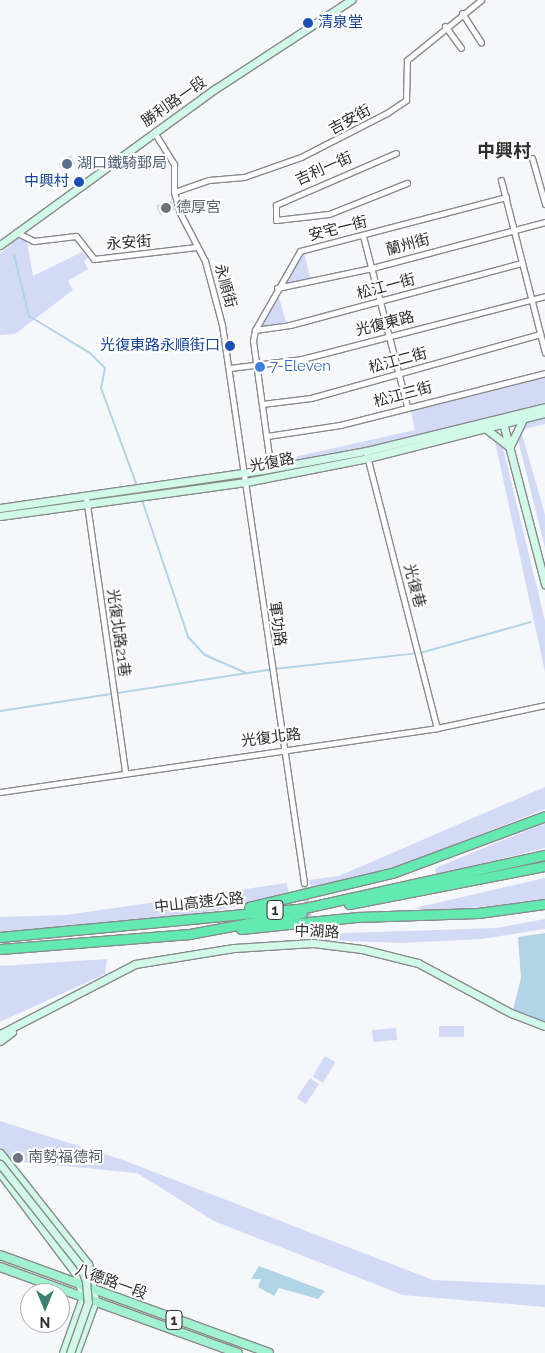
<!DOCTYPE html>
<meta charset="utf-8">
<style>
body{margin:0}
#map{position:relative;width:545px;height:1353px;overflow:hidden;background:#f6f7fa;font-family:Raleway,"Noto Sans TC",sans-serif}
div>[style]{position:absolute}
.green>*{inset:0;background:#d3daf6;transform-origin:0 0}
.water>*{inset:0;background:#b2d4e7}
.stream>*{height:2px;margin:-1px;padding:0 1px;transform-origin:1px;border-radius:1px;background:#b2d4e7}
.building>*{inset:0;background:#d8d9dc;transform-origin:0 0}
.street-tunnel>*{height:5px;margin-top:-2.5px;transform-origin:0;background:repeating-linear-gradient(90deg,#cecfd1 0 5px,transparent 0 7.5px)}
.roads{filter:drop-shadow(1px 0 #898a8d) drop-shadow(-1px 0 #898a8d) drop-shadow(0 1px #898a8d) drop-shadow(0 -1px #898a8d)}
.street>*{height:5px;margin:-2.5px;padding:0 2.5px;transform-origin:2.5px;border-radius:2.5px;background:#fff}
.secondary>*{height:7px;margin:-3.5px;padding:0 3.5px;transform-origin:3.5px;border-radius:3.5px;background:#d0f9e7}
.primary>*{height:8px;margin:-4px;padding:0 4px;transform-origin:4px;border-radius:4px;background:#a1f2d0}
.highway>*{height:9px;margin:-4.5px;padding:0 4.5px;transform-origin:4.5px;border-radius:4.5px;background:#63eab0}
.bridges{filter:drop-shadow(1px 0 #898a8d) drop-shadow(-1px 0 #898a8d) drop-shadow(0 1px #898a8d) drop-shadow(0 -1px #898a8d)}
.secondary-bridge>*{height:7px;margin:-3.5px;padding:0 3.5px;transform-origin:3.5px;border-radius:3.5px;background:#d0f9e7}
.dots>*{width:14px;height:14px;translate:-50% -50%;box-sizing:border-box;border:2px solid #fff;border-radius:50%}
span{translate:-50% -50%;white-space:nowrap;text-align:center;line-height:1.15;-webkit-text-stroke:4px #fff;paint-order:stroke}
.shield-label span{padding:1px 4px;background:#fff;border:1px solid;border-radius:4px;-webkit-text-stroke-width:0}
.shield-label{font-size:14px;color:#2e2e2f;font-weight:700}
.transit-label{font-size:15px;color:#164399}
.left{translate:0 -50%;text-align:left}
.right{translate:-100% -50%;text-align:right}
.street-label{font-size:15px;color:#2e2e2f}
.service-label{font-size:15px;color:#4e5e75}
.worship-label{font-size:15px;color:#5b616d}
.shop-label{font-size:15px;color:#366cbe}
.quarter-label{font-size:18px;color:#2e2e2f;font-weight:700}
.north{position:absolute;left:20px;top:1283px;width:50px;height:50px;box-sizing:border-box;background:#fff;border:1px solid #ababac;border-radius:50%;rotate:180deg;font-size:14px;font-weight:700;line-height:20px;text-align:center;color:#2e2e2f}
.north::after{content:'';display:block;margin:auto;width:18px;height:22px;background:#3c8073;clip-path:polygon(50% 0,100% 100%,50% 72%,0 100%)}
</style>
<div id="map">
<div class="green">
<i style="clip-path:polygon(19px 237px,27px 242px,33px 276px,82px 252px,88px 258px,84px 261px,88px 269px,68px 281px,73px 290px,15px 334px,0 335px,0 254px)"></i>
<i style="clip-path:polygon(304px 253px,311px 280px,282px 286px)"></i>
<i style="clip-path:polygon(278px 294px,286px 322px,258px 328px)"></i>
<i style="clip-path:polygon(545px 375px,545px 405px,365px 450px,286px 464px,285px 459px,415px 430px,410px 407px)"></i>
<i style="clip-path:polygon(545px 416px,545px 424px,525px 429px,522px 434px,545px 515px,545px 548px,518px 440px,518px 432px,528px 420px)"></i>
<i style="clip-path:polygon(494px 437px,503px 448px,545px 621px,545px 672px)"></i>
<i style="clip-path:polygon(545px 787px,545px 809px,403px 865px,311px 890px,309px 880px,339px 876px)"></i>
<i style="clip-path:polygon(545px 823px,545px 848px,436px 875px,435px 868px)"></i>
<i style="clip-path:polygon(545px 878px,545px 900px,435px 912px,415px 908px)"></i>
<i style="clip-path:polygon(287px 883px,289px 896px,176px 918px,0 934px,0 917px,66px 915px)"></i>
<i style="clip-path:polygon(545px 919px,545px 929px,482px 939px,402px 943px,322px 940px,316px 934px,496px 928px)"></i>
<i style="clip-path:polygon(107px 959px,105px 974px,0 1022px,0 966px)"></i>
<i style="left:464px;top:1026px;width:11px;height:25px;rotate:90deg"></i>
<i style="left:396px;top:1028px;width:12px;height:24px;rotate:85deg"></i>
<i style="left:325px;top:1056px;width:12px;height:24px;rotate:31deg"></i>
<i style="left:310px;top:1078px;width:11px;height:24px;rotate:34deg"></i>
<i style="clip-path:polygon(0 1121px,123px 1160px,433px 1280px,545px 1285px,545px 1307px,403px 1295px,214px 1221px,137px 1173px,0 1160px)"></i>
</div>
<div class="water">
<i style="clip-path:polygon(545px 933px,545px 1023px,513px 1010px,521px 978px,518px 937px)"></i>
<i style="clip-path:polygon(259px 1266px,325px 1291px,318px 1299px,279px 1288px,274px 1296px,258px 1287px,261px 1279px,251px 1279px)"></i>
</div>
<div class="stream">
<i style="left:14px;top:255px;width:63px;rotate:76.2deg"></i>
<i style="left:29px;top:316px;width:71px;rotate:31.2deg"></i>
<i style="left:90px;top:353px;width:21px;rotate:45deg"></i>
<i style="left:105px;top:368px;width:20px;rotate:101deg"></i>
<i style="left:101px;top:388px;width:104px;rotate:69.8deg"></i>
<i style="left:142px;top:500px;width:145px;rotate:71.4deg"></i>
<i style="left:188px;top:637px;width:25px;rotate:47deg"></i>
<i style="left:205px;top:655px;width:43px;rotate:23.6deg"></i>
<i style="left:0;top:711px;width:277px;rotate:-8.7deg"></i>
<i style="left:274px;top:669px;width:147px;rotate:-6.3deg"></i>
<i style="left:420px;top:653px;width:115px;rotate:-15.6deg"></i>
</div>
<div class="building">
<i style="left:70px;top:155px;width:10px;height:15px;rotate:53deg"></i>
<i style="clip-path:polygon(172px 201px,175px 210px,160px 215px,156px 205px)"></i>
</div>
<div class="street-tunnel">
<i style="left:304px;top:883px;width:61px;rotate:81.5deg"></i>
</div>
<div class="roads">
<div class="street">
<i style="left:462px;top:13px;width:35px;rotate:57deg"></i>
<i style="left:445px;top:26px;width:27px;rotate:54deg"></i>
<i style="left:154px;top:132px;width:38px;rotate:58deg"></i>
<i style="left:174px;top:164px;width:28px;rotate:90deg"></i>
<i style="left:174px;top:192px;width:22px;rotate:74deg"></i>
<i style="left:180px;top:213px;width:54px;rotate:62.5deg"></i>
<i style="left:205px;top:261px;width:66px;rotate:75.1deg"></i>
<i style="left:222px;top:325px;width:564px;rotate:81.64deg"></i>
<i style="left:396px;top:153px;width:131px;rotate:156.6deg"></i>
<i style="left:276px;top:205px;width:15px;rotate:90deg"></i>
<i style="left:276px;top:220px;width:53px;rotate:-6.5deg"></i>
<i style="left:329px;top:214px;width:84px;rotate:-21.7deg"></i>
<i style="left:532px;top:158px;width:48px;rotate:74.2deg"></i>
<i style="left:501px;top:180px;width:178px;rotate:75.7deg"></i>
<i style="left:174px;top:192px;width:37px;rotate:-19deg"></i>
<i style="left:209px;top:180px;width:35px;rotate:-5deg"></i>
<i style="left:244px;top:177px;width:60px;rotate:-19.3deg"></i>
<i style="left:301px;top:157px;width:97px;rotate:-27.1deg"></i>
<i style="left:387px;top:113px;width:23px;rotate:-34deg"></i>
<i style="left:406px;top:100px;width:40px;rotate:-88.6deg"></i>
<i style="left:407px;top:60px;width:95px;rotate:-39deg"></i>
<i style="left:16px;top:232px;width:20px;rotate:27deg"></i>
<i style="left:34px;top:241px;width:42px;rotate:-6.8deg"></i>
<i style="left:76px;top:236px;width:29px;rotate:52deg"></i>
<i style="left:94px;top:259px;width:103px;rotate:-6.7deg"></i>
<i style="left:363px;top:236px;width:176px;rotate:75.5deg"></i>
<i style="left:277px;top:288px;width:97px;rotate:-11.9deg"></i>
<i style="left:372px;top:268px;width:179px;rotate:-14.9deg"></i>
<i style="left:255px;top:330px;width:35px;rotate:-8deg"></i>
<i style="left:290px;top:325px;width:240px;rotate:-15deg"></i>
<i style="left:230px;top:368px;width:73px;rotate:-7.1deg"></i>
<i style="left:302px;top:359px;width:251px;rotate:-14.5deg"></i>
<i style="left:262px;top:404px;width:49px;rotate:-7deg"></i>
<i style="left:311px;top:398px;width:238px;rotate:-15.6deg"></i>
<i style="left:267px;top:436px;width:74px;rotate:-8.6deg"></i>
<i style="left:340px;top:425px;width:211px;rotate:-14.2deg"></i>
<i style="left:269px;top:456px;width:116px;rotate:-97.9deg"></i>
<i style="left:253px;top:341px;width:11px;rotate:-80deg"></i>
<i style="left:255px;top:330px;width:91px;rotate:-60.3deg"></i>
<i style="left:300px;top:251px;width:213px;rotate:-14.7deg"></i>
<i style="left:367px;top:456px;width:281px;rotate:75.6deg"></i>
<i style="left:86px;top:497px;width:278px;rotate:81.9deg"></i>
<i style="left:0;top:792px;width:442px;rotate:-8.3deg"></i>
<i style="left:437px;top:728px;width:110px;rotate:-12deg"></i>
</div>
<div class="secondary">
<i style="left:0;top:245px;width:266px;rotate:-36deg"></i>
<i style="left:215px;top:89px;width:163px;rotate:-33.2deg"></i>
<i style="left:502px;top:419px;width:171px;rotate:75.4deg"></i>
<i style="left:485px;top:428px;width:29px;rotate:38deg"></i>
<i style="left:510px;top:446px;width:30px;rotate:-64deg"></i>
<i style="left:0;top:508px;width:266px;rotate:-8.2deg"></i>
<i style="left:263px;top:470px;width:105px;rotate:-10.5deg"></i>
<i style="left:366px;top:451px;width:184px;rotate:-13.8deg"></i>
<i style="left:0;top:516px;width:248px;rotate:-7.9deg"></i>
<i style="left:246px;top:482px;width:124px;rotate:-11.1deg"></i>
<i style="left:368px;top:458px;width:183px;rotate:-14.3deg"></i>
<i style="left:0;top:1034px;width:152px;rotate:-27.4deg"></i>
<i style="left:135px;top:964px;width:100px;rotate:-9.2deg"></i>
<i style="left:234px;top:948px;width:79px;rotate:-3.6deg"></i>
<i style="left:313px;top:943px;width:49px;rotate:7deg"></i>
<i style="left:362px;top:949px;width:58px;rotate:14deg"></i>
<i style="left:418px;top:963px;width:106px;rotate:28.3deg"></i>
<i style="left:511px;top:1013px;width:36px;rotate:21deg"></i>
<i style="left:0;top:1041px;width:15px;rotate:-37deg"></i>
<i style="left:0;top:1153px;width:142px;rotate:51.6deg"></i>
<i style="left:88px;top:1264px;width:38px;rotate:79deg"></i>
<i style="left:95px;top:1301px;width:55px;rotate:110.1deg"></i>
<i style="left:0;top:1173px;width:128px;rotate:53deg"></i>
<i style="left:77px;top:1275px;width:23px;rotate:75deg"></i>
<i style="left:83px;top:1297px;width:59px;rotate:109.7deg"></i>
</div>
<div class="primary">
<i style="left:0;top:1255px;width:286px;rotate:20deg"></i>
<i style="left:0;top:1267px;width:253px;rotate:19.9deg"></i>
</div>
<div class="highway">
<i style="left:349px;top:904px;width:200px;rotate:-11deg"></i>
<i style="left:249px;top:907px;width:147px;rotate:-13.4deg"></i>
<i style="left:392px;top:873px;width:163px;rotate:-20.4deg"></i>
<i style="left:241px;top:929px;width:118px;rotate:-5.9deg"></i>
<i style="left:358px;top:917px;width:120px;rotate:-1.9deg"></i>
<i style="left:478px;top:913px;width:68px;rotate:-7.7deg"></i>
<i style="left:0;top:937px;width:306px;rotate:-5.4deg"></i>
<i style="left:305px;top:908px;width:246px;rotate:-12.5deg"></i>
<i style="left:0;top:949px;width:190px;rotate:-4.5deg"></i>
<i style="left:189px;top:934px;width:115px;rotate:-10.5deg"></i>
</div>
</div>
<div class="bridges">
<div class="secondary-bridge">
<i style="left:0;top:1164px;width:129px;rotate:51.6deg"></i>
<i style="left:80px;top:1265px;width:17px;rotate:69deg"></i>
<i style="left:86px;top:1281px;width:21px;rotate:85deg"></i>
<i style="left:88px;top:1302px;width:54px;rotate:109.4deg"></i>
</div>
</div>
<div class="dots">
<i style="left:308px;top:23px;background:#1a4fb4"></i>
<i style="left:67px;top:164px;background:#5c6f8a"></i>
<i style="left:79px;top:182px;background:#1a4fb4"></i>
<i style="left:166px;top:208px;background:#6b7280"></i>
<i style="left:230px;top:346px;background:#1a4fb4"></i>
<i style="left:260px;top:367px;background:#3f7fe0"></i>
<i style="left:18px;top:1158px;background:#6b7280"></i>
</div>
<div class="shield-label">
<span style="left:275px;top:910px">1</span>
<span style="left:174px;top:1320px">1</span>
</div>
<div class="transit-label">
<span class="left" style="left:318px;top:23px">清泉堂</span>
<span class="right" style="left:69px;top:182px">中興村</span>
<span class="right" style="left:220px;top:346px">光復東路永順街口</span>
</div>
<div class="street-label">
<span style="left:174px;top:102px;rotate:-35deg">勝利路一段</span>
<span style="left:350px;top:120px;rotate:-29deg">吉安街</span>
<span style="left:324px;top:169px;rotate:-24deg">吉利一街</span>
<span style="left:338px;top:229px;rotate:-14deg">安宅一街</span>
<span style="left:129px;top:243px;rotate:-4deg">永安街</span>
<span style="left:408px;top:245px;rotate:-15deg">蘭州街</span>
<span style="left:225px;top:286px;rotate:75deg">永順街</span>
<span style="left:386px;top:287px;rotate:-15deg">松江一街</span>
<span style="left:385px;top:324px;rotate:-14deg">光復東路</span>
<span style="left:398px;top:361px;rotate:-15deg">松江二街</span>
<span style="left:403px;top:395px;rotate:-15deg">松江三街</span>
<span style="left:272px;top:463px;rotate:-11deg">光復路</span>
<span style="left:414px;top:586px;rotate:75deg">光復巷</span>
<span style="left:277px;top:624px;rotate:82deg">軍功路</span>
<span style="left:118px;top:633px;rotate:82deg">光復北路21巷</span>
<span style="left:271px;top:738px;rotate:-7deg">光復北路</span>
<span style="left:199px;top:903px;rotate:-6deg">中山高速公路</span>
<span style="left:317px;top:932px;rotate:2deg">中湖路</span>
<span style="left:111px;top:1282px;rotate:20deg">八德路一段</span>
</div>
<div class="service-label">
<span class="left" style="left:77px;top:164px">湖口鐵騎郵局</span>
</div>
<div class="worship-label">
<span class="left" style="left:176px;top:208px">德厚宮</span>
<span class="left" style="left:28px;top:1158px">南勢福德祠</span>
</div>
<div class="shop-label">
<span class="left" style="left:270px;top:367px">7-Eleven</span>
</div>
<div class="quarter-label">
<span style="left:504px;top:151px">中興村</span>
</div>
<div class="north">N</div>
</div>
